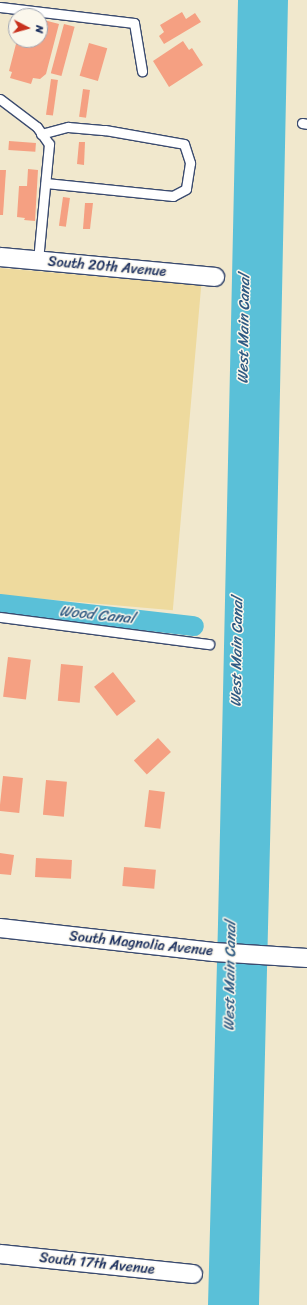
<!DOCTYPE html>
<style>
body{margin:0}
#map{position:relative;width:307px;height:1305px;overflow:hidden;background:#f1e8cd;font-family:Sriracha,sans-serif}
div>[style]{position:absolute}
.sand>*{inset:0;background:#eeda9e;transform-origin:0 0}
.water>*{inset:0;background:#5ac0d8}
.canal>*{height:20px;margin:-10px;padding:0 10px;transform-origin:10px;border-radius:10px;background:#5ac0d8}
.building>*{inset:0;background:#f5a082;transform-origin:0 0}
.roads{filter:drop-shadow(1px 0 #3b4b6f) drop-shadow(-1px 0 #3b4b6f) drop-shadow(0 1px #3b4b6f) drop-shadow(0 -1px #3b4b6f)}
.service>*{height:9px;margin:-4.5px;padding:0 4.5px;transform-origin:4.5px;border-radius:4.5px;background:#fff}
.minor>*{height:18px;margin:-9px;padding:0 9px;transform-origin:9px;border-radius:9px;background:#fff}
span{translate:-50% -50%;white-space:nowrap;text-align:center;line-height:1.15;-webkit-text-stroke:3px #fbf7ec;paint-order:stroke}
.street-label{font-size:14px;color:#1b2f5e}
.water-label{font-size:15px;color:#2e5a83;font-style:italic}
.north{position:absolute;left:8px;top:8px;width:40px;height:40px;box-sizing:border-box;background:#fbf7ec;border:1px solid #a1a7b3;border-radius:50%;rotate:96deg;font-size:11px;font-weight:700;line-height:16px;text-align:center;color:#1b2f5e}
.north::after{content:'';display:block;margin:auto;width:14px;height:18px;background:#c8321e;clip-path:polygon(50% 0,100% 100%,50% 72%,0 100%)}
</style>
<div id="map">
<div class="sand">
<i style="left:0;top:268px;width:202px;height:326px;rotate:5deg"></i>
</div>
<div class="water">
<i style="clip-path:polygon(238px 0,288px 0,275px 635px,259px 1305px,208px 1305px,218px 924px)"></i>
</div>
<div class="canal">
<i style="left:0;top:604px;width:195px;rotate:6.5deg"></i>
</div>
<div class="building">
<i style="clip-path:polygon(182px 12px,186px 19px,195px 13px,201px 22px,164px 44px,159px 36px,164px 32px,160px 25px)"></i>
<i style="clip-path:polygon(40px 19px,59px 24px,46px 74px,40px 79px,33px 78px,31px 84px,10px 78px,12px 72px,9px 71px,17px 40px,40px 40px)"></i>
<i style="left:64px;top:24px;width:11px;height:51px;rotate:15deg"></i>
<i style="clip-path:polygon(183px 41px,189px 50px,192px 48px,203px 65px,169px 87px,153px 61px)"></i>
<i style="left:89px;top:43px;width:19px;height:34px;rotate:16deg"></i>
<i style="left:51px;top:79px;width:7px;height:36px;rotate:8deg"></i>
<i style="left:83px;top:89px;width:7px;height:28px;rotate:8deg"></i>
<i style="left:9px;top:141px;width:27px;height:9px;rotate:4deg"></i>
<i style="clip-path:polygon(79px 142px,85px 142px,84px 165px,77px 164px)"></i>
<i style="clip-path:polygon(28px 169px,38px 170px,35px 221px,24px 220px,25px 218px,17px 217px,19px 186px,27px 186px)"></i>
<i style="clip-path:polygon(0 170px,6px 170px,3px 215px,0 215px)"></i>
<i style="left:63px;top:197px;width:7px;height:29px;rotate:8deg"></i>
<i style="clip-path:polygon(85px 203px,93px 203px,90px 229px,83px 229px)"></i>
<i style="left:8px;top:657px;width:23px;height:40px;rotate:7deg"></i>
<i style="left:61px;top:664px;width:22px;height:37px;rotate:5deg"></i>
<i style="left:113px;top:672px;width:37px;height:24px;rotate:52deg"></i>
<i style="left:158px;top:738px;width:19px;height:33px;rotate:47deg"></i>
<i style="left:3px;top:776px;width:20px;height:35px;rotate:6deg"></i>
<i style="left:46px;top:780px;width:21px;height:35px;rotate:5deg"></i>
<i style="left:149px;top:790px;width:16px;height:37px;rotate:7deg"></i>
<i style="clip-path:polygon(0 853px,14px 855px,11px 875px,0 874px)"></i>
<i style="left:36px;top:858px;width:36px;height:19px;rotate:3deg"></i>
<i style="left:124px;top:867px;width:32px;height:19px;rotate:5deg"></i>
</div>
<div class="roads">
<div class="service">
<i style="left:0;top:7px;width:135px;rotate:6.8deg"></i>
<i style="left:134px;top:23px;width:49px;rotate:80.5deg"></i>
<i style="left:0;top:99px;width:46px;rotate:37.1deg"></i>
<i style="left:37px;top:127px;width:21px;rotate:55deg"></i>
<i style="left:49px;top:144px;width:118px;rotate:95.4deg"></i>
<i style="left:302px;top:123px;width:5px;rotate:11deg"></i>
<i style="left:41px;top:134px;width:28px;rotate:-15deg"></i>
<i style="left:68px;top:127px;width:37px;rotate:5deg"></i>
<i style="left:105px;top:130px;width:80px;rotate:10deg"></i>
<i style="left:184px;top:144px;width:20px;rotate:72deg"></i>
<i style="left:190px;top:163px;width:26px;rotate:99deg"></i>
<i style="left:186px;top:189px;width:15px;rotate:152deg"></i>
<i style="left:173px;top:196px;width:128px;rotate:-174.2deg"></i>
<i style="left:0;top:617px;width:211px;rotate:7.4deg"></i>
</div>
<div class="minor">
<i style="left:0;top:257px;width:216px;rotate:5.3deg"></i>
<i style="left:0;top:928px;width:215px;rotate:6.4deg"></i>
<i style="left:214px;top:952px;width:93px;rotate:3.7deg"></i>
<i style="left:0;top:1254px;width:194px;rotate:5.9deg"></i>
</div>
</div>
<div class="street-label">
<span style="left:107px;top:267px;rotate:5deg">South 20th Avenue</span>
<span style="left:141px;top:944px;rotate:6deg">South Magnolia Avenue</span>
<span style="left:97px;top:1264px;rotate:6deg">South 17th Avenue</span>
</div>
<div class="water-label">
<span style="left:244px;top:329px;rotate:-89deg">West Main Canal</span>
<span style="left:97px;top:615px;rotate:6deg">Wood Canal</span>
<span style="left:237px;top:652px;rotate:-89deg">West Main Canal</span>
<span style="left:230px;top:976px;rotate:-89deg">West Main Canal</span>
</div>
<div class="north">N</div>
</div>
